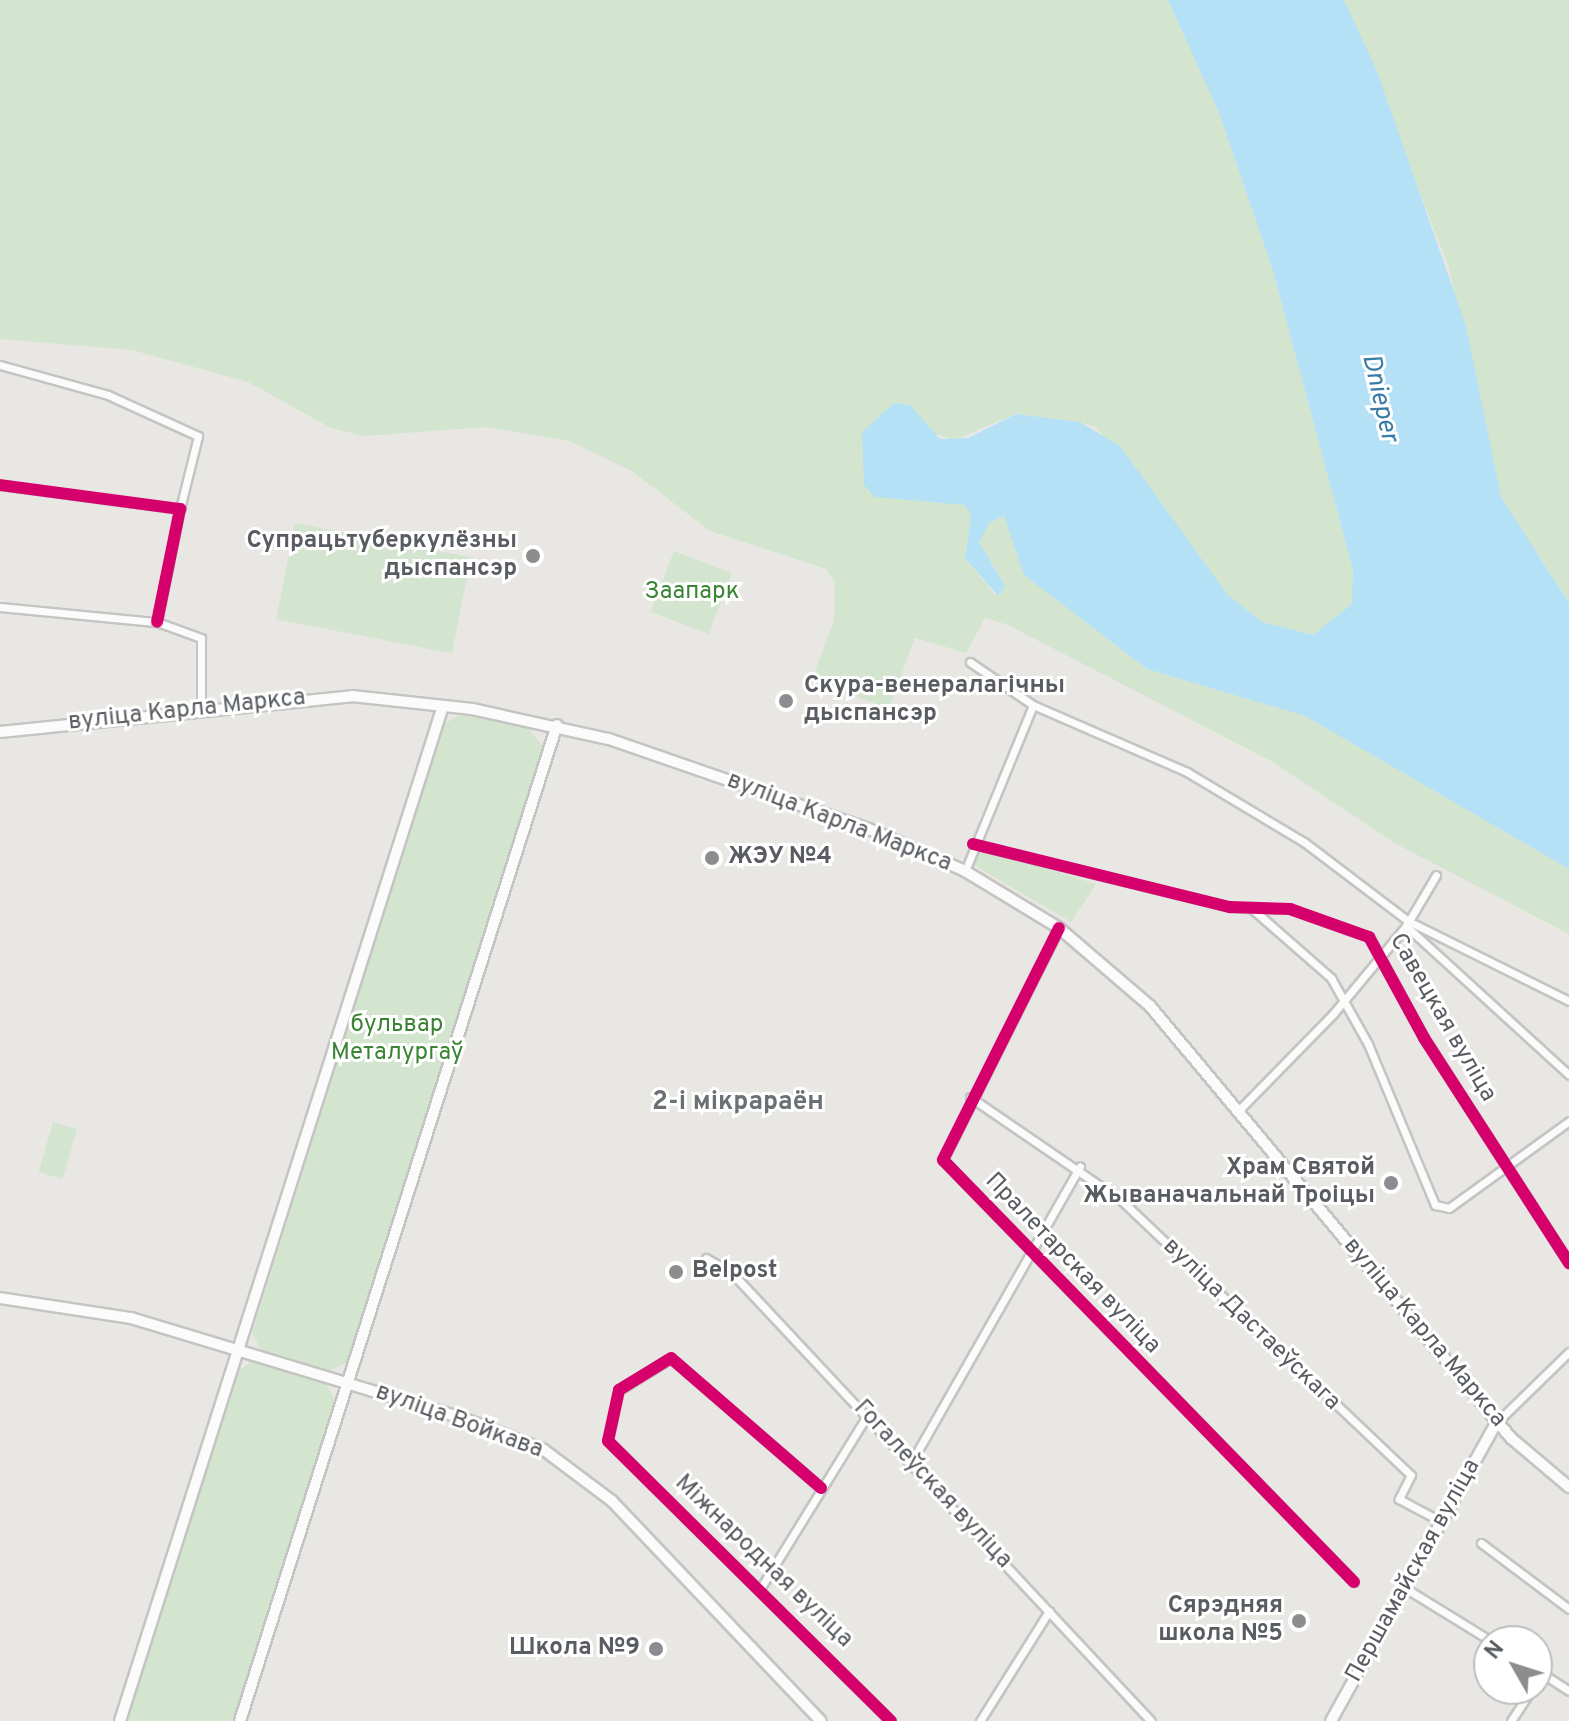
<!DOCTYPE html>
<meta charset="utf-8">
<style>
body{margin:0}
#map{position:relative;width:1569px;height:1721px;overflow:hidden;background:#e9e7e3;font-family:Overpass,sans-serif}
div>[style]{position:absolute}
.green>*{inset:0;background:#d3e5ce;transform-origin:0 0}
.water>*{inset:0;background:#b4e1f6}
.roads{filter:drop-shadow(2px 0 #c4c4c3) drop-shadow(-2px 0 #c4c4c3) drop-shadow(0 2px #c4c4c3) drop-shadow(0 -2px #c4c4c3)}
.minor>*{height:7px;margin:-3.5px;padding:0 3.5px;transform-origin:3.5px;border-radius:3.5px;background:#fcfbfb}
.secondary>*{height:10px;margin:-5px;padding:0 5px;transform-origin:5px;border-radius:5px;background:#fcfbfb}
.cycleway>*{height:12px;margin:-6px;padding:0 6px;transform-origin:6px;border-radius:6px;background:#d6006c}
.dots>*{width:22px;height:22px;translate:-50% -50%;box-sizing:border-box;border:4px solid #fff;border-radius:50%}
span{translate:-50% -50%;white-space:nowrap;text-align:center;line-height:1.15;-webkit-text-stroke:6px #fff;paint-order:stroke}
.poi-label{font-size:24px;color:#595d61;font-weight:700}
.right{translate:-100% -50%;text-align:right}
.left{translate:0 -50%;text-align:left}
.park-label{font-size:24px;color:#3b8435}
.street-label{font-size:24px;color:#595d61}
.water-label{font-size:26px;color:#3a7ba6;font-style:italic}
.neighbourhood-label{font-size:26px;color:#6a7073;font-weight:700}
.north{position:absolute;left:1473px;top:1625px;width:80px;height:80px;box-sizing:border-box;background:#fff;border:2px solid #bdbec0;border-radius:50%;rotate:309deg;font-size:22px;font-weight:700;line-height:32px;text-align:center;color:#595d61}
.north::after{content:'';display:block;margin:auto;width:28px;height:36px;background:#8b8d8e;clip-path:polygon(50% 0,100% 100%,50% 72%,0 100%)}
</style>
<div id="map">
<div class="green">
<i style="clip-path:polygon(0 0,1168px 0,1219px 113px,1273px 271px,1353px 570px,1353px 603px,1313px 635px,1262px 622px,1227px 594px,1096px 427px,1080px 422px,1016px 414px,954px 440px,929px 432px,915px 411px,868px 492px,965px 505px,971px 516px,965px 558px,995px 595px,1005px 586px,979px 542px,990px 522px,1004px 516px,1024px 575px,1147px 669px,1305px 716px,1569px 869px,1569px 934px,1398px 845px,1271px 761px,1008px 625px,985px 618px,966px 653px,915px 638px,889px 708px,811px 682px,834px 620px,835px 583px,826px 569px,710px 531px,632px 471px,569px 441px,488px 427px,364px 436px,331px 428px,248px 382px,132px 350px,0 339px)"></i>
<i style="clip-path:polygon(1344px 0,1569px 0,1569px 603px,1501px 497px,1448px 265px)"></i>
<i style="left:295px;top:523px;width:179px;height:98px;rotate:11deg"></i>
<i style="left:674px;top:551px;width:62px;height:65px;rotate:21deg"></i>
<i style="clip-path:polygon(460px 715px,525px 725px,543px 746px,349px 1361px,328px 1372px,261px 1350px,252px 1333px,444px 724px)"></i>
<i style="clip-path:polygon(978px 848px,1096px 884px,1071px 922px,972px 864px)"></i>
<i style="left:53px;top:1122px;width:25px;height:52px;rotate:16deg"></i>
<i style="clip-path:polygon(254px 1360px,326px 1383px,336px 1402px,234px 1721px,126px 1721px,238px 1371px)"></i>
</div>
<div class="water">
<i style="clip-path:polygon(1168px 0,1344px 0,1377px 71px,1466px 326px,1501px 497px,1569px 603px,1569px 869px,1305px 716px,1147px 669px,1024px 575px,1004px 516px,990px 522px,979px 542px,1005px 586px,998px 596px,965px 558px,971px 516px,965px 505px,875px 497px,864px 485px,862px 432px,894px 403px,910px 405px,940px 439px,968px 438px,1016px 414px,1080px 422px,1120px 446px,1227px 594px,1262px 622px,1313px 635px,1352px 604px,1353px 570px,1273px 271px,1219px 113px)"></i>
</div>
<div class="roads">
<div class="minor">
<i style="left:0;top:365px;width:112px;rotate:15.5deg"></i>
<i style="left:108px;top:395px;width:99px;rotate:24.5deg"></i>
<i style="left:198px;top:436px;width:75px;rotate:103.9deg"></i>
<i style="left:0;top:485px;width:182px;rotate:7.6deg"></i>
<i style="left:180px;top:509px;width:115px;rotate:101.5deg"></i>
<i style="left:0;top:607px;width:158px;rotate:5.5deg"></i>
<i style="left:157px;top:622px;width:47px;rotate:20deg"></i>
<i style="left:201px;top:638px;width:70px;rotate:90deg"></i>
<i style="left:970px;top:662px;width:76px;rotate:34.3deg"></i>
<i style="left:1033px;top:705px;width:168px;rotate:23.5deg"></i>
<i style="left:1187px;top:772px;width:136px;rotate:30.9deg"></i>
<i style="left:1304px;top:842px;width:131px;rotate:37.2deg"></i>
<i style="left:1408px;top:921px;width:180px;rotate:26.4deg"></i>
<i style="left:973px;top:844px;width:265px;rotate:13.8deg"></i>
<i style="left:1230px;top:907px;width:60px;rotate:1.9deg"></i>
<i style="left:1290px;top:909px;width:84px;rotate:19.5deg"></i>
<i style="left:1369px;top:937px;width:115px;rotate:61.4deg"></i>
<i style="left:1424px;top:1038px;width:268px;rotate:57.2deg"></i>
<i style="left:965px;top:871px;width:179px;rotate:-67.7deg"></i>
<i style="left:1250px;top:907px;width:108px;rotate:41.2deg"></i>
<i style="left:1331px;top:978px;width:76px;rotate:60.7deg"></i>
<i style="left:1368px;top:1044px;width:174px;rotate:67.4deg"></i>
<i style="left:1435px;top:1205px;width:14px;rotate:12deg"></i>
<i style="left:1449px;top:1208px;width:148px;rotate:-35.9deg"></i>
<i style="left:1406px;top:926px;width:221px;rotate:42.4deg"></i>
<i style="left:1059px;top:928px;width:259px;rotate:116.6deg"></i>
<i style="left:943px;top:1160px;width:589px;rotate:45.76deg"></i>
<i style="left:970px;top:1097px;width:184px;rotate:34.4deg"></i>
<i style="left:1122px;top:1201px;width:398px;rotate:43.5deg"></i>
<i style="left:1411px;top:1475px;width:27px;rotate:117deg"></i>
<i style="left:1399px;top:1499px;width:49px;rotate:28.1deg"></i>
<i style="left:1239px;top:1110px;width:134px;rotate:-45.6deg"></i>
<i style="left:1333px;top:1014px;width:114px;rotate:-50.3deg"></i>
<i style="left:1406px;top:926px;width:59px;rotate:-59.5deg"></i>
<i style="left:706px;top:1258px;width:30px;rotate:30deg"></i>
<i style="left:732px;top:1273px;width:613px;rotate:46.92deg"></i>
<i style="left:1497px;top:1422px;width:100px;rotate:-44.2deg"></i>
<i style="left:912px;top:1461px;width:339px;rotate:-60.3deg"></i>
<i style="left:821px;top:1488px;width:198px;rotate:-139.1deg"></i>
<i style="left:671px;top:1358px;width:61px;rotate:148.4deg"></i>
<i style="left:619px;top:1390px;width:52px;rotate:102.2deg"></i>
<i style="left:608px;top:1441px;width:398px;rotate:44.7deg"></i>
<i style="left:1481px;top:1543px;width:110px;rotate:36.9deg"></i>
<i style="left:1405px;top:1588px;width:101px;rotate:31.6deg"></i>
<i style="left:760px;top:1589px;width:203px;rotate:-58.3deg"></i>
<i style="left:1537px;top:1670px;width:38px;rotate:33deg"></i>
<i style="left:980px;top:1721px;width:130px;rotate:-57.9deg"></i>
<i style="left:1511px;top:1721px;width:38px;rotate:-57deg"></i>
</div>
<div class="secondary">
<i style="left:0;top:732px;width:354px;rotate:-5.8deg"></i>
<i style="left:352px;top:696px;width:121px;rotate:6.2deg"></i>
<i style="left:472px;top:709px;width:140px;rotate:12.4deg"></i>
<i style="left:609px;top:739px;width:275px;rotate:19.1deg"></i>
<i style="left:869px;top:829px;width:105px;rotate:23.6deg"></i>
<i style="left:965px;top:871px;width:110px;rotate:31.2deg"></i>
<i style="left:1059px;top:928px;width:120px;rotate:40.6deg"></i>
<i style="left:1150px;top:1006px;width:563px;rotate:50.12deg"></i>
<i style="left:1511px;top:1438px;width:76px;rotate:40.2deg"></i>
<i style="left:0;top:1298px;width:133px;rotate:8.7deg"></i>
<i style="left:131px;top:1318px;width:346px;rotate:16.8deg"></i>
<i style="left:462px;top:1418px;width:88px;rotate:21.3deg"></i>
<i style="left:544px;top:1450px;width:85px;rotate:36.9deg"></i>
<i style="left:612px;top:1501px;width:303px;rotate:46.5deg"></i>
<i style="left:120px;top:1721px;width:1065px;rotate:-72.35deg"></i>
<i style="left:240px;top:1721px;width:1045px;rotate:-72.35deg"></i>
<i style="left:1331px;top:1721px;width:342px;rotate:-61deg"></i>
</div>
</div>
<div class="cycleway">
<i style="left:0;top:485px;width:182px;rotate:7.6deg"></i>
<i style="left:180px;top:509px;width:115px;rotate:101.5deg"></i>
<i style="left:973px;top:844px;width:265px;rotate:13.8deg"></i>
<i style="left:1230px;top:907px;width:60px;rotate:1.9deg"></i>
<i style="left:1290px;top:909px;width:84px;rotate:19.5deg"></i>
<i style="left:1369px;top:937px;width:115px;rotate:61.4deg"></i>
<i style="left:1424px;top:1038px;width:268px;rotate:57.2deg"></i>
<i style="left:1059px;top:928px;width:259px;rotate:116.6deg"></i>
<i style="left:943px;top:1160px;width:589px;rotate:45.76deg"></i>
<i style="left:821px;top:1488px;width:198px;rotate:-139.1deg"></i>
<i style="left:671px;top:1358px;width:61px;rotate:148.4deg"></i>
<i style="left:619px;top:1390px;width:52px;rotate:102.2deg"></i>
<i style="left:608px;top:1441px;width:398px;rotate:44.7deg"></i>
</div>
<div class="dots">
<i style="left:533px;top:556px;background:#8b8d8e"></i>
<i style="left:786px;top:701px;background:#8b8d8e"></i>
<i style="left:712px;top:858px;background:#8b8d8e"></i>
<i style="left:1391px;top:1183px;background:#8b8d8e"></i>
<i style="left:676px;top:1272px;background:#8b8d8e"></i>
<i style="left:1299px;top:1621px;background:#8b8d8e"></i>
<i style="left:656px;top:1649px;background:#8b8d8e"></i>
</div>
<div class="poi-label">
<span class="right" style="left:517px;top:556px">Супрацьтуберкулёзны<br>дыспансэр</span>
<span class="left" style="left:804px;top:701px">Скура-венералагічны<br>дыспансэр</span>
<span class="left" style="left:728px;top:858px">ЖЭУ №4</span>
<span class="right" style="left:1375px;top:1183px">Храм Святой<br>Жываначальнай Троіцы</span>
<span class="left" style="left:692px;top:1272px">Belpost</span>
<span class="right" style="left:1283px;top:1621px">Сярэдняя<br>школа №5</span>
<span class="right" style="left:640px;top:1649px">Школа №9</span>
</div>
<div class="park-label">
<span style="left:692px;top:593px">Заапарк</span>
<span style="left:397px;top:1040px">бульвар<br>Металургаў</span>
</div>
<div class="street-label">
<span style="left:187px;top:711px;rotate:-6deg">вуліца Карла Маркса</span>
<span style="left:839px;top:823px;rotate:21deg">вуліца Карла Маркса</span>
<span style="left:1442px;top:1018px;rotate:60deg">Савецкая вуліца</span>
<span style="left:1072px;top:1264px;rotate:46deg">Пралетарская вуліца</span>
<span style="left:1251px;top:1325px;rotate:44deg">вуліца Дастаеўскага</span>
<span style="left:1424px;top:1333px;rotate:50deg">вуліца Карла Маркса</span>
<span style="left:459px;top:1422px;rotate:20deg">вуліца Войкава</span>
<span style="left:932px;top:1485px;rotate:47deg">Гогалеўская вуліца</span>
<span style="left:763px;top:1562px;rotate:44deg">Міжнародная вуліца</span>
<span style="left:1414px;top:1571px;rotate:-61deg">Першамайская вуліца</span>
</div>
<div class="water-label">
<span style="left:1379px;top:398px;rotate:77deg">Dnieper</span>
</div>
<div class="neighbourhood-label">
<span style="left:738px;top:1103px">2-і мікрараён</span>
</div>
<div class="north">N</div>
</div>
